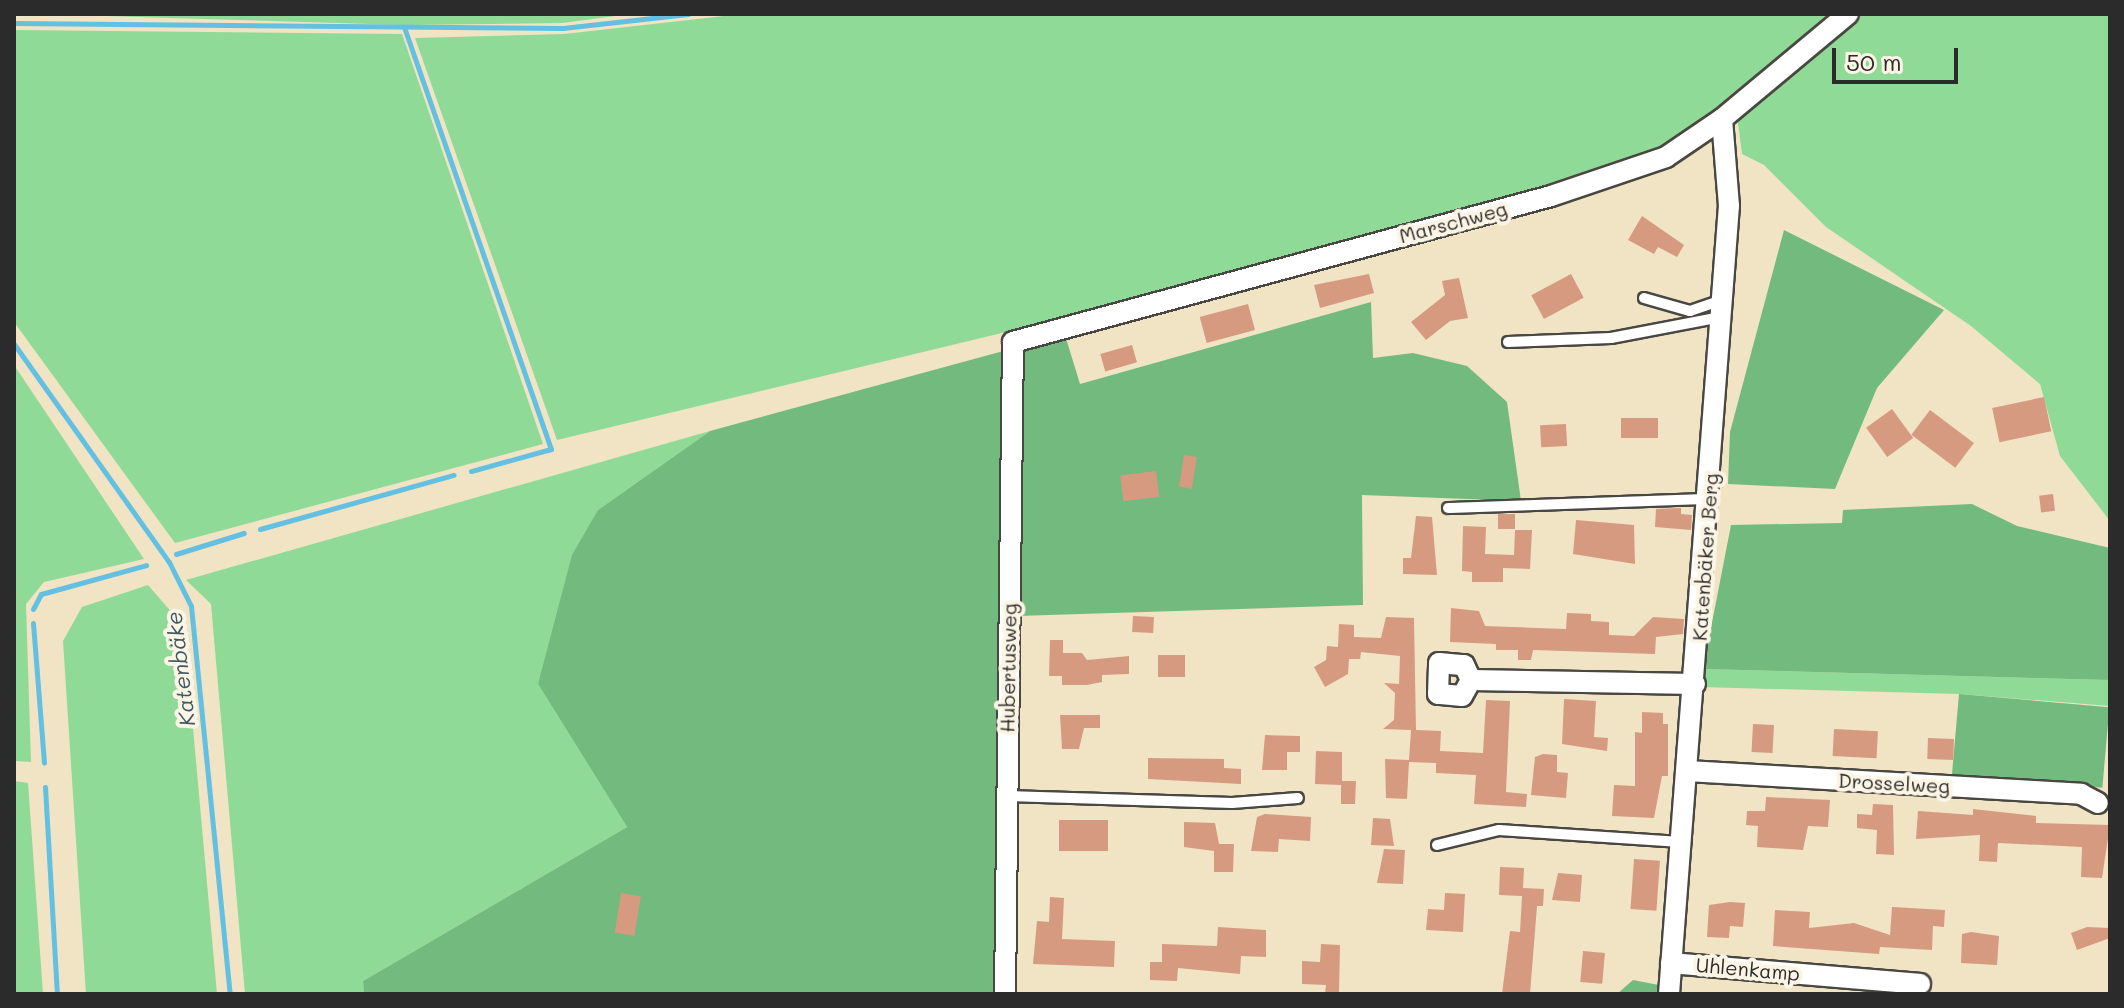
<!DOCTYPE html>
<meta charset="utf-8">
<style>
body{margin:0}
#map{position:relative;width:2124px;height:1008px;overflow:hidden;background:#f0e4c5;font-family:Mali,sans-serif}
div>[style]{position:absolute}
.green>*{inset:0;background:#8fda96}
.forest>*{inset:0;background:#73ba7f;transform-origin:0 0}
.stream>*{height:5px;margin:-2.5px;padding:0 2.5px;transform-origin:2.5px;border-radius:2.5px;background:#63c0e1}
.building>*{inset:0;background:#d69a80;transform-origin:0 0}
.roads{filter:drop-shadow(2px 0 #494742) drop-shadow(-2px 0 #494742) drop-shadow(0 2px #494742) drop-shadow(0 -2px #494742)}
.lane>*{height:10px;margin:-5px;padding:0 5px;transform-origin:5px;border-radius:5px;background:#fff}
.street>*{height:20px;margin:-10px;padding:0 10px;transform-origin:10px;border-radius:10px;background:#fff}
span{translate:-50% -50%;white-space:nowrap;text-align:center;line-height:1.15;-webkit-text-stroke:8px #fcf5e5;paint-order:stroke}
.street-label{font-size:20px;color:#2b2b2b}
.water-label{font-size:22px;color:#3c5862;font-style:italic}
.frame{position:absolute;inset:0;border:16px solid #2b2b2b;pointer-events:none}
.scale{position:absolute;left:1832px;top:48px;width:126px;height:36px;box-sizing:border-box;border:4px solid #2b2b2b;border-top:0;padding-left:10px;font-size:24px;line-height:28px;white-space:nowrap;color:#2b2b2b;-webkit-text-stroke:6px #fcf5e5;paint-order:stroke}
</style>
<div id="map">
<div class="green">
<i style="clip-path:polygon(37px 14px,630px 14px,562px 23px,403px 25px)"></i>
<i style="clip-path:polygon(742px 14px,1838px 14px,1664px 153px,1006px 332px,557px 440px,415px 38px,564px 34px)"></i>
<i style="clip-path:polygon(1861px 14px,2110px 14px,2110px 521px,2060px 456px,2040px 384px,1971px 326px,1826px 227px,1764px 165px,1742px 154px,1738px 123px,1743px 111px)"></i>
<i style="clip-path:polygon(14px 30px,402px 34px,543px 444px,175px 543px,14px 322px)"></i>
<i style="clip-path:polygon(14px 365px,144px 559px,44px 582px,26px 604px,31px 762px,14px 761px)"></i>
<i style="clip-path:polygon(710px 431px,598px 510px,538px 684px,627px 827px,363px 981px,364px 994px,245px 994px,211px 604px,186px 580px)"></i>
<i style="clip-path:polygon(148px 585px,174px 615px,185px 639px,217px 994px,86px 994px,63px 641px,82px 607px)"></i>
<i style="clip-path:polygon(1703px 669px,2110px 680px,2110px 706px,1959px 694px,1701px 687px)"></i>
<i style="clip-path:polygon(14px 781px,28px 783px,43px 994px,14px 994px)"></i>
</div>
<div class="forest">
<i style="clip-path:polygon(1784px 230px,1944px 310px,1877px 388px,1835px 489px,1728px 484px,1730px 432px)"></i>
<i style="clip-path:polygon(1371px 302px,1373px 358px,1413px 353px,1467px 366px,1507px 402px,1521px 501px,1362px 495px,1363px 605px,1017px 616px,1017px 354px,1065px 335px,1080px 384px)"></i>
<i style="clip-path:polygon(1007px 350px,999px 994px,364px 994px,363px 981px,627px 827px,538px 684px,572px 555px,598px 510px,710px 431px)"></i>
<i style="clip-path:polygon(1972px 504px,2017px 526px,2110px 548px,2110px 680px,1703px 669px,1731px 525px,1842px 523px,1843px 510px)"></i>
<i style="left:1959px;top:694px;width:151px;height:81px;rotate:5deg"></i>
<i style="clip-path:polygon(1633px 980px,1664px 986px,1663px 994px,1617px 994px)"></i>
</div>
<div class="stream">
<i style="left:14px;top:23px;width:549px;rotate:0.52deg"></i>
<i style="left:563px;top:28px;width:126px;rotate:-6.4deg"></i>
<i style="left:404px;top:27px;width:447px;rotate:70.8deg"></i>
<i style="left:551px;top:449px;width:83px;rotate:164.6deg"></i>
<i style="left:14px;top:344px;width:267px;rotate:54.6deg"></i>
<i style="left:169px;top:562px;width:49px;rotate:63.4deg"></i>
<i style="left:191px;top:606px;width:390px;rotate:84.3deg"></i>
<i style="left:260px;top:529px;width:201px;rotate:-15.6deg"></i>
<i style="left:176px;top:554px;width:71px;rotate:-17.2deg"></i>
<i style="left:33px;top:609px;width:17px;rotate:-62deg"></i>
<i style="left:41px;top:594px;width:109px;rotate:-15.4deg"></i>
<i style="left:33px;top:623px;width:140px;rotate:85.5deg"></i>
<i style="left:45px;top:787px;width:207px;rotate:86.7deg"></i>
</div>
<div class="building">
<i style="clip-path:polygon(1642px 216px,1684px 245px,1677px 257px,1658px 247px,1654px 254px,1628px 240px)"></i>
<i style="clip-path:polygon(1369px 274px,1374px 293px,1320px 308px,1314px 285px)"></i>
<i style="left:1571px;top:274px;width:27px;height:45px;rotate:62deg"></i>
<i style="clip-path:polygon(1459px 278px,1468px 318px,1450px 321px,1426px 340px,1411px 322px,1445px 295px,1442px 281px)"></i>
<i style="left:1248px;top:304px;width:27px;height:50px;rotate:75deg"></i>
<i style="left:1132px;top:345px;width:18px;height:33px;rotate:74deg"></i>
<i style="left:2044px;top:397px;width:35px;height:53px;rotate:78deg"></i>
<i style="left:1892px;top:409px;width:36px;height:32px;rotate:54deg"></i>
<i style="left:1930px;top:410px;width:55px;height:31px;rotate:37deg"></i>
<i style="left:1621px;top:418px;width:37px;height:20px"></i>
<i style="left:1566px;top:424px;width:22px;height:26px;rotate:87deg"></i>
<i style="left:1184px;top:455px;width:13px;height:32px;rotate:9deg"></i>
<i style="left:1156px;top:471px;width:26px;height:36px;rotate:83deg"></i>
<i style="left:2053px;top:494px;width:17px;height:14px;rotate:83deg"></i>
<i style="clip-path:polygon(1681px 508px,1681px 514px,1692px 515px,1691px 530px,1655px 527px,1656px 509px)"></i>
<i style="left:1498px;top:514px;width:17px;height:15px"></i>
<i style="clip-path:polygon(1416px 516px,1432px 517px,1437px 575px,1403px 574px,1403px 558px,1411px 558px)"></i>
<i style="clip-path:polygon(1576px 520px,1634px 525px,1635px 564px,1573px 554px)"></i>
<i style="clip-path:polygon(1463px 526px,1486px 527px,1485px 554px,1514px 555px,1515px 530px,1532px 530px,1530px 569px,1503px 568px,1503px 582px,1472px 582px,1472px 572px,1462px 571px)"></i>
<i style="clip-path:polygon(1451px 608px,1479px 611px,1485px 626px,1566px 629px,1567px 613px,1591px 614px,1591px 621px,1609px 622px,1609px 635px,1634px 636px,1653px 617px,1684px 619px,1683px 634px,1656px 637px,1655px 654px,1533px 650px,1531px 660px,1518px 660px,1518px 650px,1496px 650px,1496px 644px,1450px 642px)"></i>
<i style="left:1133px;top:616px;width:21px;height:16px;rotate:3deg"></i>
<i style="clip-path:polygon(1386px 617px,1414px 618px,1416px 730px,1441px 731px,1440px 751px,1483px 753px,1486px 700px,1510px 701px,1506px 792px,1527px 794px,1526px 807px,1474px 804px,1476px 775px,1436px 773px,1436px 763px,1409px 762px,1407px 799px,1386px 798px,1385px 759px,1409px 760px,1411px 730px,1383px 729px,1394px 720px,1395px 693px,1384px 683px,1399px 684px,1400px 656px,1361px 652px,1360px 659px,1349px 659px,1348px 674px,1325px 687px,1314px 667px,1326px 660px,1327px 646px,1338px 647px,1339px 624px,1354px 625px,1354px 637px,1381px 638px)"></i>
<i style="clip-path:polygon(1050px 640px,1063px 640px,1063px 653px,1082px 653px,1087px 660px,1129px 656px,1129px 674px,1102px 675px,1102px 682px,1087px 685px,1062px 685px,1062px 676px,1049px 676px)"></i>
<i style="left:1158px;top:655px;width:27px;height:22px"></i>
<i style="clip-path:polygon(1564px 699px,1596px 701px,1594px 737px,1608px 738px,1607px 751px,1562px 744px)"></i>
<i style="clip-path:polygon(1642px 712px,1663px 713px,1663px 724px,1668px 724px,1668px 776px,1662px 776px,1654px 818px,1612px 816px,1614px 785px,1635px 786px,1635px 732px,1642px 733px)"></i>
<i style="clip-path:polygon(1060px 715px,1100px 715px,1100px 728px,1084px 728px,1079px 749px,1062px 749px)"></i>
<i style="left:1753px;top:724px;width:21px;height:28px;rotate:3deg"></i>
<i style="left:1834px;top:729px;width:44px;height:27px;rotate:3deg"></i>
<i style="clip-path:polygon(1265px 735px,1300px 736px,1300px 752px,1287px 752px,1287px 770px,1262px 770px)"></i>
<i style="left:1928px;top:738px;width:26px;height:21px;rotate:2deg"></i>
<i style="clip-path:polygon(1316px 751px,1342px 752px,1342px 781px,1356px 781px,1355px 804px,1341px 804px,1341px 785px,1315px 784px)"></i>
<i style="clip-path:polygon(1543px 754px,1557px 755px,1557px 772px,1568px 773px,1566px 798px,1531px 795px,1535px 757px)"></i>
<i style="clip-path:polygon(1148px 758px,1224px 759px,1224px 768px,1241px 769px,1241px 784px,1148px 779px)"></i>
<i style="clip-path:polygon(1766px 797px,1830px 800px,1828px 827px,1808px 826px,1803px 850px,1757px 847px,1758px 826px,1746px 825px,1747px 811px,1765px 811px)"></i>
<i style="clip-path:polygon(1873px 804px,1893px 805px,1894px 855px,1876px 854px,1877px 830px,1857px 828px,1857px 814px,1872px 815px)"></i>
<i style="clip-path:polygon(1973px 809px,2036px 816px,2036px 823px,2110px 825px,2102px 878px,2081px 877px,2082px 847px,1998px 843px,1997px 862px,1979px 861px,1980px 835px,1916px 839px,1918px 811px,1973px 815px)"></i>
<i style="clip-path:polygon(1265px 814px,1311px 817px,1310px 841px,1279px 839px,1278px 852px,1251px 851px,1257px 817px)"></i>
<i style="clip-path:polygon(1373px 818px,1390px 819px,1394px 846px,1371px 845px)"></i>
<i style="left:1059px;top:820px;width:49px;height:31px"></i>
<i style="clip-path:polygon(1184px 822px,1215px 823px,1219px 844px,1234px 844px,1233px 872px,1214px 872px,1214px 851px,1184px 847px)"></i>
<i style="clip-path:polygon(1384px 849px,1405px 850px,1403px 884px,1377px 883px)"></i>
<i style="left:1634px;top:859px;width:26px;height:50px;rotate:4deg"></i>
<i style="clip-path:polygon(1500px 867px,1524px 868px,1523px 888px,1544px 889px,1543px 906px,1537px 906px,1530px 994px,1502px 994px,1510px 931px,1520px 932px,1522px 896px,1499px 895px)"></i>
<i style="clip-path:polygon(1558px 873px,1582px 875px,1580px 902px,1552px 900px)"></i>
<i style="left:621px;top:893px;width:20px;height:40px;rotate:9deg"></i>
<i style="clip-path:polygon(1445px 893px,1465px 894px,1463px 932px,1426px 930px,1428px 909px,1444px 910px)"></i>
<i style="clip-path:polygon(1050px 897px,1064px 898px,1062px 939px,1115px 941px,1114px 967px,1033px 964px,1037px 921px,1049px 922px)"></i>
<i style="clip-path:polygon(1730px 902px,1745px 903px,1743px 927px,1730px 926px,1729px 938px,1707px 937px,1709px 905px)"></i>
<i style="clip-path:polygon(1892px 907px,1945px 910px,1944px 927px,1933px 926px,1932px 950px,1880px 947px,1879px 954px,1773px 946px,1775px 910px,1810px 912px,1809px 928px,1854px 923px,1890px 935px)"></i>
<i style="clip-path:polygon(1218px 927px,1266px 930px,1266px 957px,1241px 956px,1240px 974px,1178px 968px,1177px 981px,1150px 980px,1150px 962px,1162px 962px,1162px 944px,1217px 946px)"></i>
<i style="clip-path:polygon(2087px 927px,2110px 928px,2110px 938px,2077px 950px,2071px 933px)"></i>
<i style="clip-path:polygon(1971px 932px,1999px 936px,1997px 965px,1961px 963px,1962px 934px)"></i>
<i style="clip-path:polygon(1321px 944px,1340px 945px,1339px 994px,1325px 994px,1326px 985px,1302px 984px,1302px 961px,1320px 962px)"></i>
<i style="left:1583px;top:951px;width:22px;height:31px;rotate:5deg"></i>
</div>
<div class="roads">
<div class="lane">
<i style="left:1644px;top:298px;width:48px;rotate:15.8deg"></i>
<i style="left:1690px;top:311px;width:34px;rotate:-19deg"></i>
<i style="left:1508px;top:342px;width:103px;rotate:-2.2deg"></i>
<i style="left:1611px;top:338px;width:112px;rotate:-10.8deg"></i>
<i style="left:1448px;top:508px;width:259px;rotate:-2deg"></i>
<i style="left:1007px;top:796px;width:225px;rotate:1.8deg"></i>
<i style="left:1232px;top:803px;width:66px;rotate:-4.3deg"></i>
<i style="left:1437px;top:845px;width:64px;rotate:-13.6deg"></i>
<i style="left:1499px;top:830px;width:182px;rotate:3.8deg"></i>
</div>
<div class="street">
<i style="left:1471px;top:680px;width:18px;rotate:119deg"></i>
<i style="left:1462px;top:696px;width:24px;rotate:-175deg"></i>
<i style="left:1438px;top:694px;width:31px;rotate:-88deg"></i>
<i style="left:1439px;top:663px;width:25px;rotate:5deg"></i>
<i style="left:1464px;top:665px;width:17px;rotate:65deg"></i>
<i style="left:1471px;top:680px;width:224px;rotate:1deg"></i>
<i style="left:1687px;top:771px;width:395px;rotate:3.3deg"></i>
<i style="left:2081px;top:794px;width:19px;rotate:28deg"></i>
<i style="left:1671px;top:963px;width:250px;rotate:4.8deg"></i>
<i style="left:1005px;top:994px;width:652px;rotate:-89.3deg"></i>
<i style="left:1013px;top:342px;width:557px;rotate:-15.18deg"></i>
<i style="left:1551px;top:196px;width:121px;rotate:-18.7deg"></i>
<i style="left:1666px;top:157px;width:68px;rotate:-34.2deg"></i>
<i style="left:1722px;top:119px;width:164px;rotate:-39.8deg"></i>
<i style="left:1669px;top:994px;width:790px;rotate:-85.65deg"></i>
<i style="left:1729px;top:206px;width:87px;rotate:-94.6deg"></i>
</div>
</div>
<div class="street-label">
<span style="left:1453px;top:222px;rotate:-15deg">Marschweg</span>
<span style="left:1705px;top:557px;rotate:-86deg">Katenbäker Berg</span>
<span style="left:1008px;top:668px;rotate:-89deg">Hubertusweg</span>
<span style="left:1894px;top:783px;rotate:3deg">Drosselweg</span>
<span style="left:1748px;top:969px;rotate:5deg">Uhlenkamp</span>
</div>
<div class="water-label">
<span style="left:180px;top:669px;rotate:-97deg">Katenbäke</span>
</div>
<div class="frame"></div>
<div class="scale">50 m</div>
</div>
